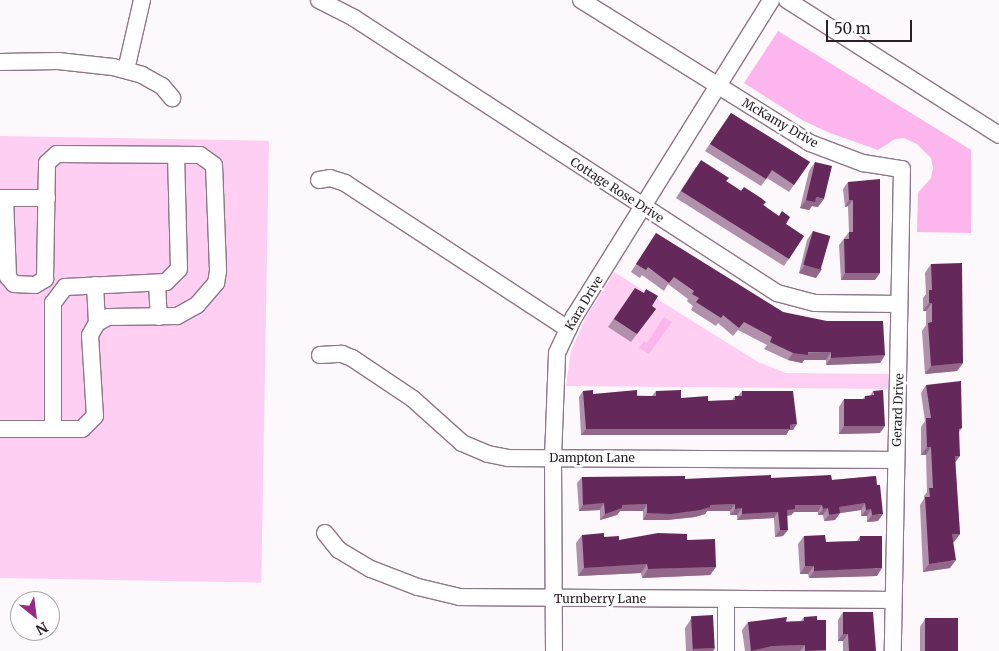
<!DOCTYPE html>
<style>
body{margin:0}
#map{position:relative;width:999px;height:651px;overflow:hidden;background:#fdf8fb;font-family:Merriweather,serif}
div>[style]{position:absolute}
.green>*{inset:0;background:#fecef3;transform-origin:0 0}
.water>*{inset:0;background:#fcb6ed}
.roads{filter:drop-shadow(1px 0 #8e7788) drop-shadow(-1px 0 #8e7788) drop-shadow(0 1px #8e7788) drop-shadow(0 -1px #8e7788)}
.minor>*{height:16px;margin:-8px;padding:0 8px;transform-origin:8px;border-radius:8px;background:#fff}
.wall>*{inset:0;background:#b090aa}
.shaded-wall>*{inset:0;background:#92678a}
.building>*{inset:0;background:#64295a;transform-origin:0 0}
span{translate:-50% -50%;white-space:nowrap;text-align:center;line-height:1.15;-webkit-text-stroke:5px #fff;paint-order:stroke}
.street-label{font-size:12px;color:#2a2128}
.north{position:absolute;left:10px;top:591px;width:50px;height:50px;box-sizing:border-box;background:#fff;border:1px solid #aaa6a9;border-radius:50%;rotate:151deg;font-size:14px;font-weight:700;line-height:20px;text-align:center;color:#2a2128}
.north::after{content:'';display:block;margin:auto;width:18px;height:22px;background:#982988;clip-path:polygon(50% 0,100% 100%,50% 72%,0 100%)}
.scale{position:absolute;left:826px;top:20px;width:86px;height:22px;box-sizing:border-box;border:2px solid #2a2128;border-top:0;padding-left:6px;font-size:15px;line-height:18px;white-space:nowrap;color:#2a2128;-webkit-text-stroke:4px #fff;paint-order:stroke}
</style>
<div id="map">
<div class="green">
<i style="left:0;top:136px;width:269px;height:442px;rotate:1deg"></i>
<i style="clip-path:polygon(614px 272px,758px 362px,786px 373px,889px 374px,889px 389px,566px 386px,571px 351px,586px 317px)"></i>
</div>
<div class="water">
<i style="clip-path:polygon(778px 31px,971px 150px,971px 233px,917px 232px,918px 193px,931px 178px,933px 168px,931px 158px,917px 144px,904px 138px,895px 139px,878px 150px,830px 133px,802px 120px,744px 83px)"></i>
<i style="clip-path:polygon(664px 317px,672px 322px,649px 354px,639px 348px,644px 341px,647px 343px)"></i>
</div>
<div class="roads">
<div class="minor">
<i style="left:319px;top:0;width:39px;rotate:27deg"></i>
<i style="left:354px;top:18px;width:505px;rotate:33.03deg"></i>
<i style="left:777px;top:293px;width:39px;rotate:15deg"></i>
<i style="left:815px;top:303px;width:84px;rotate:0.7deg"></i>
<i style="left:581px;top:0;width:270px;rotate:32deg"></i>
<i style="left:810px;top:143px;width:57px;rotate:20.7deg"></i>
<i style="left:863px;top:163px;width:39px;rotate:9deg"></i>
<i style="left:902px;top:169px;width:482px;rotate:91.1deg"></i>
<i style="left:787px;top:0;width:251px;rotate:32.5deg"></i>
<i style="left:0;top:62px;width:58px;rotate:-1deg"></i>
<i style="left:58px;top:61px;width:55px;rotate:6.2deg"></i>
<i style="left:113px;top:67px;width:30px;rotate:15deg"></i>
<i style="left:142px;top:75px;width:23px;rotate:29deg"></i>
<i style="left:162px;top:86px;width:16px;rotate:50deg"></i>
<i style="left:126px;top:70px;width:72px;rotate:-77.1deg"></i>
<i style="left:319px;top:180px;width:11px;rotate:-10deg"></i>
<i style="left:330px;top:178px;width:16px;rotate:18deg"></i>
<i style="left:345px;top:183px;width:267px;rotate:33.2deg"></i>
<i style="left:0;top:198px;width:5px"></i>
<i style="left:5px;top:198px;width:79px;rotate:87.8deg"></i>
<i style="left:8px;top:277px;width:9px;rotate:49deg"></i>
<i style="left:14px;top:284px;width:21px;rotate:3deg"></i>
<i style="left:35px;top:285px;width:12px;rotate:-31deg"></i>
<i style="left:45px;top:279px;width:116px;rotate:-89deg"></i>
<i style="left:47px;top:163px;width:13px;rotate:-42deg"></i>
<i style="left:57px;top:154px;width:143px;rotate:0.4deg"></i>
<i style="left:200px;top:155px;width:17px;rotate:36deg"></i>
<i style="left:214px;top:165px;width:106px;rotate:87.8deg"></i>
<i style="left:218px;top:271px;width:12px;rotate:99deg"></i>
<i style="left:216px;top:283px;width:29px;rotate:131deg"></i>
<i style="left:197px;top:305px;width:23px;rotate:151deg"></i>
<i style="left:177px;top:316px;width:69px;rotate:179.2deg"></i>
<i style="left:108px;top:317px;width:13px;rotate:151deg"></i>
<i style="left:97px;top:323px;width:14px;rotate:120deg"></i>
<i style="left:90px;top:335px;width:81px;rotate:86.5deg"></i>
<i style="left:95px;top:416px;width:18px;rotate:135deg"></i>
<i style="left:82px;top:429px;width:82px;rotate:180deg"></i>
<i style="left:5px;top:198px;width:42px"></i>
<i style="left:157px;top:283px;width:34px;rotate:87deg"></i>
<i style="left:95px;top:285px;width:38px;rotate:87deg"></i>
<i style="left:320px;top:355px;width:22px;rotate:-3deg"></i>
<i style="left:342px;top:354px;width:11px;rotate:22deg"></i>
<i style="left:352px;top:358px;width:73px;rotate:33.9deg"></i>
<i style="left:413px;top:399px;width:66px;rotate:41.9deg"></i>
<i style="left:462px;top:443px;width:28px;rotate:23deg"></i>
<i style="left:488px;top:454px;width:20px;rotate:11deg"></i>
<i style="left:508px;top:458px;width:388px;rotate:0.3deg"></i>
<i style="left:53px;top:429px;width:126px;rotate:-90deg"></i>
<i style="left:53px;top:303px;width:20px;rotate:-53deg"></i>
<i style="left:65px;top:287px;width:101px;rotate:-2.8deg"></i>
<i style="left:166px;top:282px;width:18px;rotate:-45deg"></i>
<i style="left:179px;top:269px;width:114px;rotate:-91.5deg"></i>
<i style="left:325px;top:533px;width:22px;rotate:51deg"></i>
<i style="left:339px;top:550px;width:37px;rotate:31deg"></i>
<i style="left:371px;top:569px;width:50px;rotate:21deg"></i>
<i style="left:418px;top:587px;width:43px;rotate:13.4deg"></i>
<i style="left:460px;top:597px;width:433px;rotate:0.4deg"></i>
<i style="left:554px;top:651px;width:193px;rotate:-90.3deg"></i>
<i style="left:553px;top:458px;width:105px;rotate:-87.8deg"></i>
<i style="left:557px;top:353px;width:40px;rotate:-65deg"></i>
<i style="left:574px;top:317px;width:373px;rotate:-58.1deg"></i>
<i style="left:726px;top:651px;width:51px;rotate:-90deg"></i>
</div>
</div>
<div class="wall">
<i style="clip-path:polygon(731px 113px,810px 162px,789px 192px,767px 178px,761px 186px,705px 151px)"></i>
<i style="clip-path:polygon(815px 162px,818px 207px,812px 206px,809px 210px,800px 208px,809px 171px)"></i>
<i style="clip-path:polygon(696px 167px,726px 181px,764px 205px,786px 224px,804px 236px,784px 266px,676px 198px)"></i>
<i style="clip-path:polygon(848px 182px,875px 280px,841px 280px,839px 245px,849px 232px,848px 206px,845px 207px,843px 189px)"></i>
<i style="clip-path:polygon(813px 231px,816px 278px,799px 273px,807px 240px)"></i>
<i style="clip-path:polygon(656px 233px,783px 312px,885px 355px,880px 363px,826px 365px,826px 360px,804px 360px,802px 363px,788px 360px,764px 349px,767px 345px,738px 330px,733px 336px,718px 323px,716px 326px,691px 310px,693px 306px,687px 301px,688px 299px,668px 284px,664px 291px,642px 275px,640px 278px,631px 272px)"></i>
<i style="clip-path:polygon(931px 264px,963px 363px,957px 371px,925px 374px,922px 331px,926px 325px,926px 311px,923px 311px,923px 298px,926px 294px,925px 273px)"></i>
<i style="clip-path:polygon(635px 288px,652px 306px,656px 309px,631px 342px,608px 327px)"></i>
<i style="clip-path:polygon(926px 385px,962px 428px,959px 432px,955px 462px,960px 534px,953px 542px,950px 568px,923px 572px,920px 505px,924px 499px,924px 496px,927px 492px,926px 455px,921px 455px,921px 427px,925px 421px,921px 393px)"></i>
<i style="clip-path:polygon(583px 391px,593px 394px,652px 396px,656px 391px,681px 398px,708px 401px,732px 400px,735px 396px,738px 396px,742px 391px,793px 430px,789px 430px,786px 435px,581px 435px,579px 397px)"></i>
<i style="clip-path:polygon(873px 391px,880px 433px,839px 434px,839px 407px,844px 399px,863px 399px,865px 396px,870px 396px)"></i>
<i style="clip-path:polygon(876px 476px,878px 521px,867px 522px,867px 516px,861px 516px,861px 510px,840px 513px,835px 520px,824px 521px,823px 515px,818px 515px,818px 512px,794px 512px,791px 515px,787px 516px,783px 536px,775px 537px,774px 518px,737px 520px,737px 515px,730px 515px,730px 511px,707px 511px,705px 514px,695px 517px,667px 520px,643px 520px,643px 511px,620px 511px,617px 515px,600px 520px,600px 510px,579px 511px,577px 483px,582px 477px,685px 479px,771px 478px,832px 480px)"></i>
<i style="clip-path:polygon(582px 535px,604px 537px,619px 540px,687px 540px,716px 567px,710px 575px,642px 578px,641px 573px,578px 576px,576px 543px)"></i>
<i style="clip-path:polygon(804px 536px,826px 542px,857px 541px,860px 536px,877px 576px,809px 578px,808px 574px,800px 574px,798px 544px)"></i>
<i style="clip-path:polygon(843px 612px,876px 651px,843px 651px,843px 641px,838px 641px,838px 620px)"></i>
<i style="clip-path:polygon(804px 617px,817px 620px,826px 651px,745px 651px,742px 630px,748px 622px,801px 621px)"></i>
<i style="clip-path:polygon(691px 619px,715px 648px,713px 651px,686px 651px,685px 628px)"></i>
<i style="clip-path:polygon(925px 619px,958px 651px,920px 651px,920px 627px)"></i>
</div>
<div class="shaded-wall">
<i style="clip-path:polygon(816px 197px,824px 199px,818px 207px,812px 206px,809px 210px,800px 208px,806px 200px)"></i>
<i style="clip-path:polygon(849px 200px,853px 200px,848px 206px,845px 207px)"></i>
<i style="clip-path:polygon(805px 265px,822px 269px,816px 278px,799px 273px)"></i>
<i style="clip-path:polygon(845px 273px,880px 273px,875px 280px,841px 280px)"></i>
<i style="clip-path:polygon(929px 303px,932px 303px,926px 311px,923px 311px)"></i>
<i style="clip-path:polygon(831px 352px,826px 360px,804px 360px,802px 363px,788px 360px,793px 353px)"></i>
<i style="clip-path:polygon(885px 355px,880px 363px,826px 365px,831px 358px)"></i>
<i style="clip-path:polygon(963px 363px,957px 371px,925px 374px,931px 366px)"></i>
<i style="clip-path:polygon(797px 424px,793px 430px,789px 430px,786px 435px,581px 435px,586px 429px,790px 425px)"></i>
<i style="clip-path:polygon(844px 426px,885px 426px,880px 433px,839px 434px)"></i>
<i style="clip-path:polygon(927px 447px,931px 447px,926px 455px,921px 455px)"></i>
<i style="clip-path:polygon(955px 456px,960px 456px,954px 464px)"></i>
<i style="clip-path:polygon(604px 503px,600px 510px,579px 511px,583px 505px)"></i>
<i style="clip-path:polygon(865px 503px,861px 510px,834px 514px,839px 507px)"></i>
<i style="clip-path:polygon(647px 504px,643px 511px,620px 511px,617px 515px,600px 520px,605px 514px,622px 505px)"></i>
<i style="clip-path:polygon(735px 504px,730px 511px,707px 511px,705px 514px,695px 517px,667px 520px,643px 520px,647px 513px,710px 505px)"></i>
<i style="clip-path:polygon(795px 505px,822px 505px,818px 512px,794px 512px,791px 515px,782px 516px,787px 510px)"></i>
<i style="clip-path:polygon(742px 508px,737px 515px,730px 515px,735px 509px)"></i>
<i style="clip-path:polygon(828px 508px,823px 515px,818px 515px,823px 509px)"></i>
<i style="clip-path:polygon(871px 509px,867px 516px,861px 516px,866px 510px)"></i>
<i style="clip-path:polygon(778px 512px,774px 518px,737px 520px,742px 514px)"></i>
<i style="clip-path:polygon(840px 513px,835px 520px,824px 521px,829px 515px)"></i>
<i style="clip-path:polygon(883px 514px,878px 521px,867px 522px,872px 515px)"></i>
<i style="clip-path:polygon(780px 530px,788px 530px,783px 536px,775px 537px)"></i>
<i style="clip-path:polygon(952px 534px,960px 534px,954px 542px,947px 542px)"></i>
<i style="clip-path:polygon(956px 560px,950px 568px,923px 572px,929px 564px)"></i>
<i style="clip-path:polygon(647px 564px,641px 573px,578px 576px,584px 568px)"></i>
<i style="clip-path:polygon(805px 566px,814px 566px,808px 574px,800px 574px)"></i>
<i style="clip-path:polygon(716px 567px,710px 575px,642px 578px,648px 569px)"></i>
<i style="clip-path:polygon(882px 568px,877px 576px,809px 578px,814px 571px)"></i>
<i style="clip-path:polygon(843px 634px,848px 634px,843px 641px,838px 641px)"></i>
<i style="clip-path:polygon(805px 645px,800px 651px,751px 651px,772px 646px)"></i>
<i style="clip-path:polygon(715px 648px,713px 651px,692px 651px,693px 649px)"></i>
</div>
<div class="building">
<i style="clip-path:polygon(731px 113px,810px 162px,794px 185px,772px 170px,766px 179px,710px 144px)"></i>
<i style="clip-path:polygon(701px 160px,729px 178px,726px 181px,741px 191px,744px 187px,761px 198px,766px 202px,763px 205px,779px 216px,782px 211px,790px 217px,786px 224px,804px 236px,789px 259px,681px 191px)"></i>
<i style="clip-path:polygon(815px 162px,832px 166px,824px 199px,816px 197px,815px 202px,806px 200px)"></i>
<i style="clip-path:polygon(880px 179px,880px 273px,845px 273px,844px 239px,849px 239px,849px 232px,853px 232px,853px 200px,849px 200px,848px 182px)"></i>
<i style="left:813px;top:231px;width:18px;height:35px;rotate:16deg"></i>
<i style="clip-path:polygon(656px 233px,783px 312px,827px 321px,883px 321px,885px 355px,831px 358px,831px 352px,808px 352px,808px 355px,793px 353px,770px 342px,772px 337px,744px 322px,739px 328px,723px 315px,721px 318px,696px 302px,699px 298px,692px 294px,694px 291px,674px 277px,669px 283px,648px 267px,646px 270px,636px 264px)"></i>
<i style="clip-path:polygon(962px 263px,963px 363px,931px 366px,928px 323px,932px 322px,932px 303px,929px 303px,929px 290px,932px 290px,931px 264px)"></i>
<i style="clip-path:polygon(635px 288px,644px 293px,646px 289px,658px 296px,652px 306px,656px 309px,637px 334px,614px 319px)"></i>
<i style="clip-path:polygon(961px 381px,962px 428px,959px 429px,960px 456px,955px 456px,960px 534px,952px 534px,956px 560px,929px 564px,925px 497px,930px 497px,929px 488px,933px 488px,931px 447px,927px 447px,926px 418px,931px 418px,926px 385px)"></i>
<i style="clip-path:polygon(593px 390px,593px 394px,637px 390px,637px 396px,656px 396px,656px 391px,681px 390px,681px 398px,708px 396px,708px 401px,735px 400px,735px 396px,742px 396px,742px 391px,793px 391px,797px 424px,790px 425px,790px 429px,586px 429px,583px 391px)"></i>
<i style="clip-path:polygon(883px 390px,885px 426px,844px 426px,844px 399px,865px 399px,865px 396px,874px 395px,873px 391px)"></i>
<i style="clip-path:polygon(771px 475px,771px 478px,831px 475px,832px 480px,876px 476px,877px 485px,880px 485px,883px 514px,872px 515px,871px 509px,866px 510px,865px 503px,839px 507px,840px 513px,829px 515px,828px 508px,823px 509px,822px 505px,795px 505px,795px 509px,787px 510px,788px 530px,780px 530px,778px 512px,742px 514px,742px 508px,735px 509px,735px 504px,710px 505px,710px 507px,700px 510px,671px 514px,647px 513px,647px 504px,622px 505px,622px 508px,605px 514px,604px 503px,583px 505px,582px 477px,685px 476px,685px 479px)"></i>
<i style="clip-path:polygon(604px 533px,604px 537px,619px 536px,619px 540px,658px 533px,687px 534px,687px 540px,715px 539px,716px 567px,648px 569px,647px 564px,584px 568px,582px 535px)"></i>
<i style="clip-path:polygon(825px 535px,826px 542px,860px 541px,860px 536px,882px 536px,882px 568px,814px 571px,814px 566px,805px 566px,804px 536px)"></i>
<i style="clip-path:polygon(843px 612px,873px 612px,876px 651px,849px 651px,848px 634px,843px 634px)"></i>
<i style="left:713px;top:615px;width:33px;height:22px;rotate:87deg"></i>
<i style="clip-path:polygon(817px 616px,817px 620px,826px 620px,826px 650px,805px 651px,805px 645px,772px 646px,751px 651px,748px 622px,787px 617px,786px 622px,804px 621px,804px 617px)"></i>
<i style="left:958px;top:618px;width:33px;height:33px;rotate:90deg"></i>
</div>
<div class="street-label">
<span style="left:780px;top:123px;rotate:30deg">McKamy Drive</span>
<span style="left:617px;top:190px;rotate:33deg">Cottage Rose Drive</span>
<span style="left:584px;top:303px;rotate:-59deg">Kara Drive</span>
<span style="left:898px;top:410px;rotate:-88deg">Gerard Drive</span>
<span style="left:592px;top:458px">Dampton Lane</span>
<span style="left:600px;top:599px">Turnberry Lane</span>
</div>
<div class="north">N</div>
<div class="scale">50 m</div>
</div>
